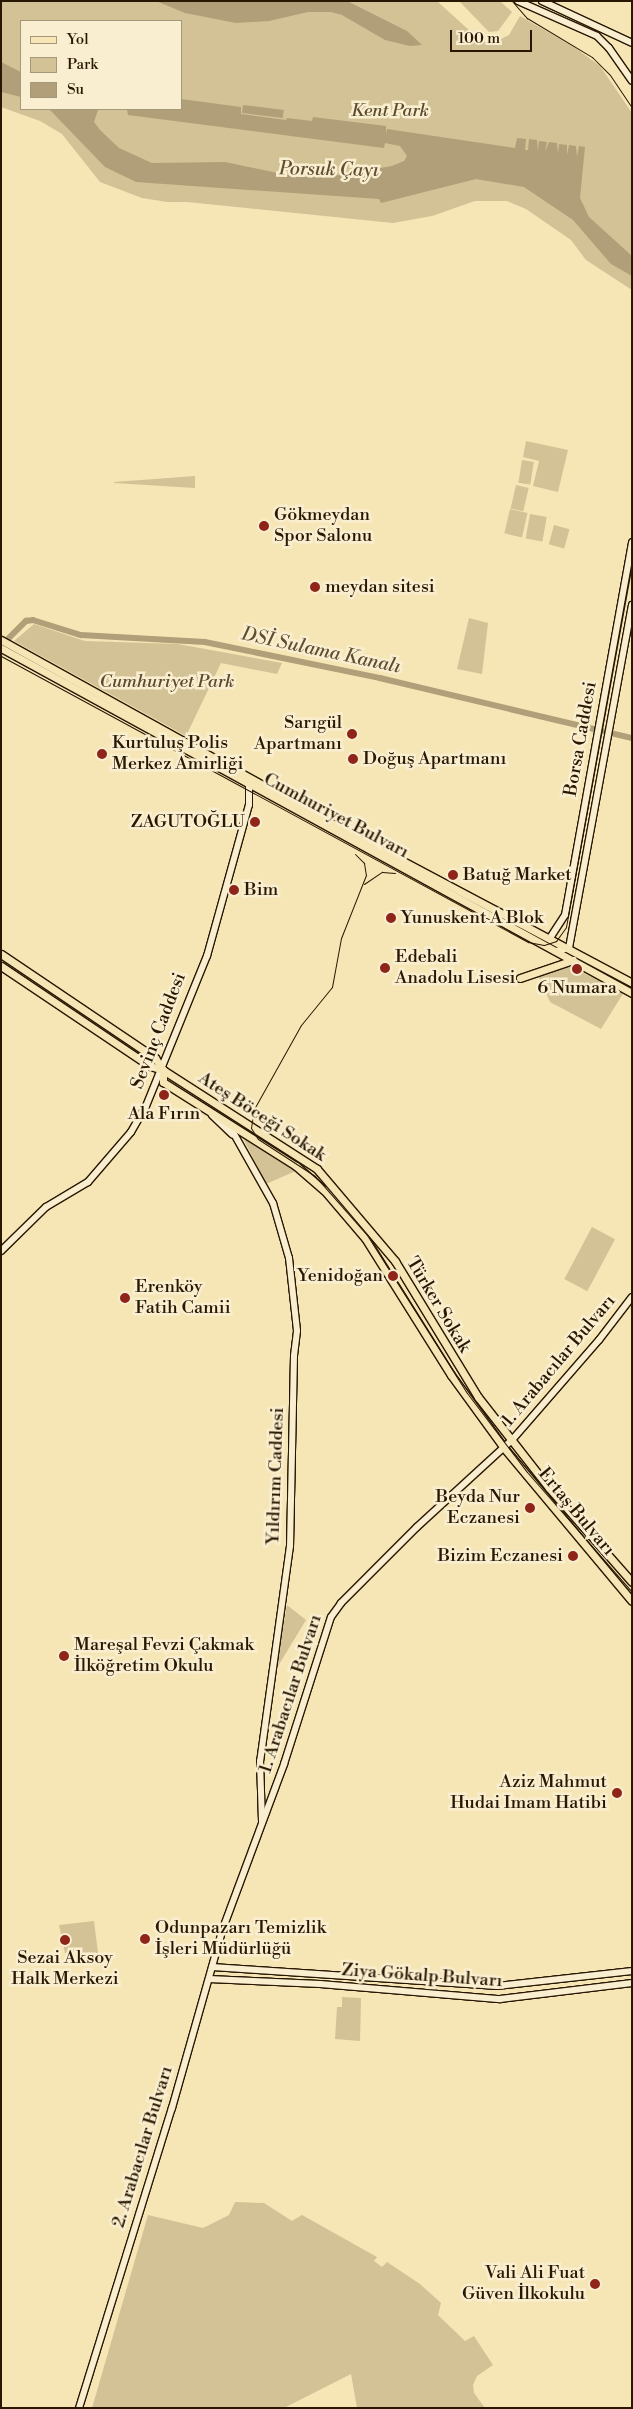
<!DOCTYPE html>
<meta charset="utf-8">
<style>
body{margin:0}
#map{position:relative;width:633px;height:2409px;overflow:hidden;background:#f6e5b5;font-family:"Libre Bodoni",serif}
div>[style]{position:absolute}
.green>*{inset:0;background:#d3c296;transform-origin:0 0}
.water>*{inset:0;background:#b09f78;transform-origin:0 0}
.canal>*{height:5.5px;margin:-2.75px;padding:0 2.75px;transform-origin:2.75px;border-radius:2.75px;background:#b09f78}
.roads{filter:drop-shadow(1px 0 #281701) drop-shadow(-1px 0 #281701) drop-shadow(0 1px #281701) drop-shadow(0 -1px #281701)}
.secondary>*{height:6px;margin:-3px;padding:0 3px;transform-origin:3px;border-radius:3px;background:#f9eecf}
.primary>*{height:7px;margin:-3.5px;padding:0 3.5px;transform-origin:3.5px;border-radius:3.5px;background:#f6e5b5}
.tram>*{height:1px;margin:-0.5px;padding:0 0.5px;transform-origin:0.5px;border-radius:0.5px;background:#281701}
.dots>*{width:14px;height:14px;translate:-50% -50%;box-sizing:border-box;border:2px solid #f9eecf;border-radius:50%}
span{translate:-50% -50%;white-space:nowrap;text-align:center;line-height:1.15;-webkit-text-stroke:5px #f9eecf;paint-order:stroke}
.park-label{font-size:18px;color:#5b4a2e;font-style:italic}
.poi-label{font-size:18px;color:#281701}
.left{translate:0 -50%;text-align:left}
.right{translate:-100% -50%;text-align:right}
.street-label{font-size:18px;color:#281701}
.water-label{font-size:19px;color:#5e4d31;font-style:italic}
.frame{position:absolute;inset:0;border:2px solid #281701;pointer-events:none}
.legend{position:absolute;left:20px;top:20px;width:162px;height:90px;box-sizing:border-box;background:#f9eecf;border:1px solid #a5987d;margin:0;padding:6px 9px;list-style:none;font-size:15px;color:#281701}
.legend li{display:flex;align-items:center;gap:10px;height:25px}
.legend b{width:25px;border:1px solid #a5987d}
.scale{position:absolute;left:450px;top:30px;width:82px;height:22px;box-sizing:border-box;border:2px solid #281701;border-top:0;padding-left:6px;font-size:15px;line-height:18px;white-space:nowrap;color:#281701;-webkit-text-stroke:4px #f9eecf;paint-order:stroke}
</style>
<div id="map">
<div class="green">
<i style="clip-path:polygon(evenodd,1px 1px,437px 1px,481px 41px,493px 43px,509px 35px,520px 16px,574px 47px,600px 66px,632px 113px,632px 290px,586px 260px,571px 240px,526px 209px,507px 201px,475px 201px,432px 216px,393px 223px,187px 202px,167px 202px,142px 198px,100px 182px,62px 134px,40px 121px,1px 107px,1px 1px,21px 21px,181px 21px,181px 109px,21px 109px,21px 21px)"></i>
<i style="clip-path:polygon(459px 1px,500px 1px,512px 12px,498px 31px,489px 32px)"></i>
<i style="clip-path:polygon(526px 441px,568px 450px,558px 492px,533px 486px,539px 461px,523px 457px)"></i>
<i style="left:522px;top:460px;width:12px;height:23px;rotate:9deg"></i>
<i style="clip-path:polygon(195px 476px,195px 488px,114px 483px,114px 482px)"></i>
<i style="left:516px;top:485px;width:13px;height:24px;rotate:13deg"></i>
<i style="left:510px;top:509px;width:18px;height:25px;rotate:13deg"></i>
<i style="left:530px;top:514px;width:17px;height:25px;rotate:10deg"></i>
<i style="left:554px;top:525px;width:16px;height:20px;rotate:15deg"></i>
<i style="clip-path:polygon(469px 618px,488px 623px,482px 674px,457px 669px)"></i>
<i style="clip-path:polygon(34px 624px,85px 641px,178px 644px,282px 663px,277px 674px,221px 663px,186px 736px,14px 641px)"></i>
<i style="clip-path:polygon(562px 963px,624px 992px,601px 1029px,550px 1002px,537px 973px)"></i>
<i style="clip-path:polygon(243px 1138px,298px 1170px,266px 1184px)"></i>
<i style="left:592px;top:1227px;width:26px;height:59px;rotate:28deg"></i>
<i style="clip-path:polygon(287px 1605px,306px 1620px,275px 1671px)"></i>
<i style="clip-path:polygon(94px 1921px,98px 1953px,65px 1953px,59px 1925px)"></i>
<i style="clip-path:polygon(342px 1997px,361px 1998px,360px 2041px,335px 2039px,337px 2007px,342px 2007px)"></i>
<i style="clip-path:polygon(235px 2202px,264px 2203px,292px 2221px,302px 2215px,377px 2257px,374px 2261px,382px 2267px,387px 2262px,420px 2284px,441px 2303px,438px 2315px,465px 2341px,474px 2336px,493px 2365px,477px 2376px,473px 2385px,474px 2393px,485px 2408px,357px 2408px,351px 2374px,284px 2408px,92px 2408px,148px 2215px,203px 2228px,229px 2215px)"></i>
</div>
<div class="water">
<i style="clip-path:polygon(156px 1px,347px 1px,407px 31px,422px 45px,410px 46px,385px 40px,342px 15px,331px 12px,308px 12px,269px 21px,236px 23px,185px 13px)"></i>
<i style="clip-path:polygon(1px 62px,21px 72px,21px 97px,1px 92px)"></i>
<i style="clip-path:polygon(181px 99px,241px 107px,241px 114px,286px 120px,287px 118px,312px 121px,313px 117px,386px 126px,386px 134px,387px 129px,515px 148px,517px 138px,526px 139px,525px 150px,528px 150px,529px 139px,537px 140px,538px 151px,539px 141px,547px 142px,545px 152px,549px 142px,557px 143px,558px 154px,559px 144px,567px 145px,567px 155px,569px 145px,576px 146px,577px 157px,579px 146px,585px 147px,580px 198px,589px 217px,632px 256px,632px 276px,611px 264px,573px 220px,524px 187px,476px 179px,381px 203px,379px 199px,136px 182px,105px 167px,49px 109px,103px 109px,98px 110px,94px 122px,100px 130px,119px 148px,152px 163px,225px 162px,297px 177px,333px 176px,392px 166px,404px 161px,407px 156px,400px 146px,385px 143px,384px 148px,128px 115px,127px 110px,181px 109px)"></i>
<i style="left:243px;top:105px;width:41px;height:8px;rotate:7deg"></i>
</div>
<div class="canal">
<i style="left:9px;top:638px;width:24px;rotate:-45deg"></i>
<i style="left:26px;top:621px;width:7px;rotate:-8deg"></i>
<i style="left:33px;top:620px;width:50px;rotate:17.4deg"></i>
<i style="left:81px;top:635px;width:124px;rotate:3.2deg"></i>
<i style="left:205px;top:642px;width:179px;rotate:11.6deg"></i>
<i style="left:380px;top:678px;width:259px;rotate:13.4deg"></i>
</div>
<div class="roads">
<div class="secondary">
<i style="left:518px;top:1px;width:86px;rotate:23.9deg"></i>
<i style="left:597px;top:36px;width:17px;rotate:45deg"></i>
<i style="left:609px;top:48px;width:40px;rotate:55.1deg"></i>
<i style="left:542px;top:1px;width:99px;rotate:25deg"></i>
<i style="left:550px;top:938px;width:27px;rotate:-57deg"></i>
<i style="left:565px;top:915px;width:379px;rotate:-79.8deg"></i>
<i style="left:556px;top:951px;width:13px;rotate:-13deg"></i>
<i style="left:569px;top:948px;width:349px;rotate:-79.6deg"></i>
<i style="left:212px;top:1115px;width:28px;rotate:44deg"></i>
<i style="left:229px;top:1125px;width:90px;rotate:60.6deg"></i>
<i style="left:273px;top:1203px;width:57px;rotate:73.8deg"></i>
<i style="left:289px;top:1258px;width:73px;rotate:83.7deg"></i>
<i style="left:297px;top:1331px;width:25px;rotate:97deg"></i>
<i style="left:294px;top:1356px;width:190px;rotate:91.2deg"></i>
<i style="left:290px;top:1546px;width:217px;rotate:97.9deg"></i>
<i style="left:260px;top:1761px;width:60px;rotate:88.1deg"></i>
<i style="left:1px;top:1251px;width:63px;rotate:-44.4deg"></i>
<i style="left:46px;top:1207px;width:49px;rotate:-30.8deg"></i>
<i style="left:88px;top:1182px;width:66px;rotate:-49.3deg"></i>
<i style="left:131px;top:1132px;width:30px;rotate:-60deg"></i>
<i style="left:146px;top:1106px;width:162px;rotate:-67.9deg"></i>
<i style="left:207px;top:956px;width:157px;rotate:-74.5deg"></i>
<i style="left:249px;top:805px;width:20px;rotate:-90deg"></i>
<i style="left:249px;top:785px;width:6px;rotate:-129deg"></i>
<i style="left:212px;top:1967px;width:286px;rotate:3.8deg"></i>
<i style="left:497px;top:1986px;width:136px;rotate:-6.3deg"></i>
<i style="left:209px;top:1979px;width:111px;rotate:2.6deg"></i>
<i style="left:320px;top:1984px;width:181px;rotate:4.8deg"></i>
<i style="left:500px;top:1999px;width:133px;rotate:-6.9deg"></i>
<i style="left:79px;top:2408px;width:314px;rotate:-72.8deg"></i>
<i style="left:172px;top:2108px;width:184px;rotate:-74.2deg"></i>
<i style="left:222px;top:1931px;width:178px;rotate:-69.6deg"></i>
<i style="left:284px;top:1764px;width:154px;rotate:-72.3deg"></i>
<i style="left:331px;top:1617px;width:17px;rotate:-54deg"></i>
<i style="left:341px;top:1603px;width:107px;rotate:-45deg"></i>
<i style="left:417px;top:1527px;width:129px;rotate:-42.5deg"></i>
<i style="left:512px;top:1440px;width:133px;rotate:-49deg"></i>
<i style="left:599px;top:1340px;width:54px;rotate:-52.5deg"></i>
</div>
<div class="primary">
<i style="left:1px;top:640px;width:367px;rotate:29deg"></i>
<i style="left:322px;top:818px;width:351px;rotate:28deg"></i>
<i style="left:1px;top:648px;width:719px;rotate:28.67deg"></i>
<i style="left:1px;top:954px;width:186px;rotate:34deg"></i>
<i style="left:155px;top:1058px;width:14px;rotate:56deg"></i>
<i style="left:163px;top:1070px;width:12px;rotate:90deg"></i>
<i style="left:163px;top:1082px;width:157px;rotate:32.3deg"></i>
<i style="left:296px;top:1166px;width:37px;rotate:41deg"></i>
<i style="left:324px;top:1190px;width:63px;rotate:49.5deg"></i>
<i style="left:365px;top:1238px;width:162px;rotate:57.9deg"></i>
<i style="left:451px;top:1375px;width:90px;rotate:54deg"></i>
<i style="left:504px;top:1448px;width:199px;rotate:50.1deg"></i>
<i style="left:1px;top:966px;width:179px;rotate:33.9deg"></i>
<i style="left:150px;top:1066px;width:14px;rotate:17deg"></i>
<i style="left:163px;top:1070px;width:183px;rotate:32.7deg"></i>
<i style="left:317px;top:1169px;width:121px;rotate:49.7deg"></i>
<i style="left:395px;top:1261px;width:159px;rotate:58.6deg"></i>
<i style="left:478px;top:1397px;width:115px;rotate:52deg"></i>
<i style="left:549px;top:1488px;width:125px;rotate:48.6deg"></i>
<i style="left:520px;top:978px;width:56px;rotate:-18.8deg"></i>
</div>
</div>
<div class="tram">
<i style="left:512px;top:1px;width:23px;rotate:49deg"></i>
<i style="left:527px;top:18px;width:76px;rotate:31deg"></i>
<i style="left:592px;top:57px;width:25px;rotate:45deg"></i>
<i style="left:610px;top:75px;width:40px;rotate:56deg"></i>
<i style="left:1px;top:656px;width:600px;rotate:28.49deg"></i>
<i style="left:528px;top:942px;width:16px;rotate:11deg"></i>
<i style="left:544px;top:945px;width:13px;rotate:-18deg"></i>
<i style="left:556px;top:941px;width:17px;rotate:-54deg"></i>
<i style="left:566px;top:927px;width:369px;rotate:-79.7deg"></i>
<i style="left:355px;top:854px;width:13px;rotate:45deg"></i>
<i style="left:364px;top:863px;width:12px;rotate:81deg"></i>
<i style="left:366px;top:875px;width:68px;rotate:111.6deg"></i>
<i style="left:341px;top:938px;width:50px;rotate:100.4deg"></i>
<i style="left:332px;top:987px;width:49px;rotate:129.2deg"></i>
<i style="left:301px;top:1025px;width:96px;rotate:119.2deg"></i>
<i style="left:254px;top:1109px;width:19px;rotate:99deg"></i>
<i style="left:251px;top:1128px;width:13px;rotate:58deg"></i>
<i style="left:258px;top:1139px;width:68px;rotate:33deg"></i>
<i style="left:315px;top:1176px;width:79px;rotate:48.6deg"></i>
<i style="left:367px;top:1235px;width:187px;rotate:57.7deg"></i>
<i style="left:467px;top:1393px;width:99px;rotate:52.8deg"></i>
<i style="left:527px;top:1472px;width:159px;rotate:48.8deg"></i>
<i style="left:364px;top:884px;width:22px;rotate:-34deg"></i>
<i style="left:382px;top:872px;width:13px;rotate:4deg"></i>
</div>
<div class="dots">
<i style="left:264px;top:526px;background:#8f2418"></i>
<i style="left:315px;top:587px;background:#8f2418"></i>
<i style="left:352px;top:734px;background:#8f2418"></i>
<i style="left:102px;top:754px;background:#8f2418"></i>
<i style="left:353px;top:759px;background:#8f2418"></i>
<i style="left:255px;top:822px;background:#8f2418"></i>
<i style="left:453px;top:875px;background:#8f2418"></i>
<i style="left:234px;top:890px;background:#8f2418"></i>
<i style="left:391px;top:918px;background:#8f2418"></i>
<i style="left:385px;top:968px;background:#8f2418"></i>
<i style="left:577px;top:969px;background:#8f2418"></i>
<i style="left:164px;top:1095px;background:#8f2418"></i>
<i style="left:393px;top:1276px;background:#8f2418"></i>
<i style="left:125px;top:1298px;background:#8f2418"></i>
<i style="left:530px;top:1508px;background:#8f2418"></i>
<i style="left:573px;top:1556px;background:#8f2418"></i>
<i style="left:64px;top:1656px;background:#8f2418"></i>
<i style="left:617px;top:1793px;background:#8f2418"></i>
<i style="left:145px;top:1939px;background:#8f2418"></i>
<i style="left:65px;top:1940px;background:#8f2418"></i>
<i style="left:595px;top:2284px;background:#8f2418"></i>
</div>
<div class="park-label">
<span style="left:390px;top:111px">Kent Park</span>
<span style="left:167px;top:682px">Cumhuriyet Park</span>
</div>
<div class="poi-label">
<span class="left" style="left:274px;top:526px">Gökmeydan<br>Spor Salonu</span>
<span class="left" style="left:325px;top:587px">meydan sitesi</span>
<span class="right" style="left:342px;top:734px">Sarıgül<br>Apartmanı</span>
<span class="left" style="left:112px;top:754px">Kurtuluş Polis<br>Merkez Amirliği</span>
<span class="left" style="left:363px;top:759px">Doğuş Apartmanı</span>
<span class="right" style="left:245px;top:822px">ZAGUTOĞLU</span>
<span class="left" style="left:463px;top:875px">Batuğ Market</span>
<span class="left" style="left:244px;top:890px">Bim</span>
<span class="left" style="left:401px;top:918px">Yunuskent A Blok</span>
<span class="left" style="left:395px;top:968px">Edebali<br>Anadolu Lisesi</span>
<span style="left:577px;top:988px">6 Numara</span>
<span style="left:164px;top:1114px">Ala Fırın</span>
<span class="right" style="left:383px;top:1276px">Yenidoğan</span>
<span class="left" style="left:135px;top:1298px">Erenköy<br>Fatih Camii</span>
<span class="right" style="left:520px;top:1508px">Beyda Nur<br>Eczanesi</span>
<span class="right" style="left:563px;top:1556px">Bizim Eczanesi</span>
<span class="left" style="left:74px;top:1656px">Mareşal Fevzi Çakmak<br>İlköğretim Okulu</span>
<span class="right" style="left:607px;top:1793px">Aziz Mahmut<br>Hudai Imam Hatibi</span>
<span class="left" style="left:155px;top:1939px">Odunpazarı Temizlik<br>İşleri Müdürlüğü</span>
<span style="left:65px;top:1969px">Sezai Aksoy<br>Halk Merkezi</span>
<span class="right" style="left:585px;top:2284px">Vali Ali Fuat<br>Güven İlkokulu</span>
</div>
<div class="street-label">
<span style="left:581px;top:739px;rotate:-80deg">Borsa Caddesi</span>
<span style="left:336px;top:816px;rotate:28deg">Cumhuriyet Bulvarı</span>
<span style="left:159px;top:1031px;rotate:-69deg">Sevinç Caddesi</span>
<span style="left:262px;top:1117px;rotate:33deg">Ateş Böceği Sokak</span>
<span style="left:438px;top:1305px;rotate:59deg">Türker Sokak</span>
<span style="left:559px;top:1361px;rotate:-50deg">1. Arabacılar Bulvarı</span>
<span style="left:276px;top:1476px;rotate:-88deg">Yıldırım Caddesi</span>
<span style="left:576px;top:1512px;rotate:50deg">Ertaş Bulvarı</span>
<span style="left:291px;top:1694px;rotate:-72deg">1. Arabacılar Bulvarı</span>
<span style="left:422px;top:1976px;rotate:4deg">Ziya Gökalp Bulvarı</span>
<span style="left:143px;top:2147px;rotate:-73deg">2. Arabacılar Bulvarı</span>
</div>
<div class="water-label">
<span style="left:329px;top:170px;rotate:1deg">Porsuk Çayı</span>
<span style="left:321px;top:651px;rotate:12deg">DSİ Sulama Kanalı</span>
</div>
<div class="frame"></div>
<ul class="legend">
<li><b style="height:6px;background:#f6e5b5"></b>Yol</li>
<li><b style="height:14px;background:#d3c296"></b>Park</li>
<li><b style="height:14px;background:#b09f78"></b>Su</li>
</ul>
<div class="scale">100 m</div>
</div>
